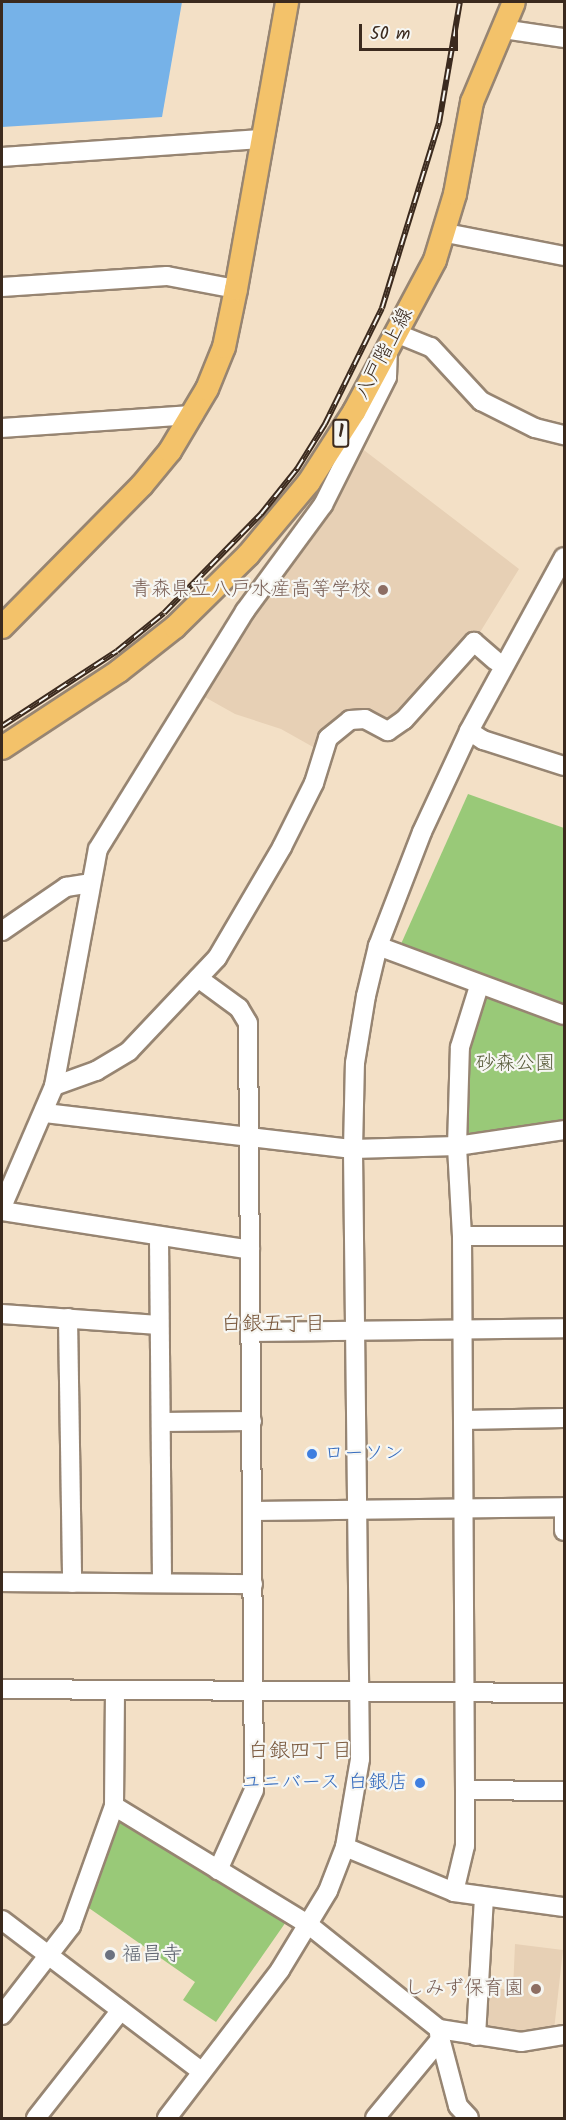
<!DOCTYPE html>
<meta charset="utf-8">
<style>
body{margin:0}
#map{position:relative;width:566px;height:2120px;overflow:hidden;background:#f3e0c6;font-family:Kalam,"Klee One",sans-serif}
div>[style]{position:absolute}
.built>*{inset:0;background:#e7d0b5}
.green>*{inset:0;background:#99c978}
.water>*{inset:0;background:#76b2e8}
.roads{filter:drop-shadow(2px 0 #978572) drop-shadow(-2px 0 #978572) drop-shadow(0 2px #978572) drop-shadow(0 -2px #978572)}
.minor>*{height:18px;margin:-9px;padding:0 9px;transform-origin:9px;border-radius:9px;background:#fff}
.major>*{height:22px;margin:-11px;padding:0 11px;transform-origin:11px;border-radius:11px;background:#f3c26a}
.rail>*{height:6px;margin-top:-3px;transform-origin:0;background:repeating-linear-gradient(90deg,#f6f6f2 0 11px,#3b2a1e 0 22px);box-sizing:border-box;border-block:2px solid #3b2a1e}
.dots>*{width:16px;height:16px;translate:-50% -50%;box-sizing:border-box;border:3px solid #f6f6f2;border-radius:50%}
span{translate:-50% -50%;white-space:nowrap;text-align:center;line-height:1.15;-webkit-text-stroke:4.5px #f6f6f2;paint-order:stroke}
.shield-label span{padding:2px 4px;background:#f6f6f2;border:2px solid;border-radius:4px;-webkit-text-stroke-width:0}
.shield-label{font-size:18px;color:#3b2a1e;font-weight:700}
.street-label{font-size:20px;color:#3b2a1e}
.education-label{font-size:20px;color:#785e54}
.right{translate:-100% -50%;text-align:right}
.park-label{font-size:20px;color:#575a39}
.shop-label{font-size:20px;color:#366cbe}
.left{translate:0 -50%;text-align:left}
.worship-label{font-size:20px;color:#5b616d}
.neighbourhood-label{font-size:21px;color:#78573b}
.frame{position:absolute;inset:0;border:3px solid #3b2a1e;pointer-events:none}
.scale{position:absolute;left:359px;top:24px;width:99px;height:27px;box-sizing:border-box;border:3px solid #3b2a1e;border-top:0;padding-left:8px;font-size:18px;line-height:21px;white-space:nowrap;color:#3b2a1e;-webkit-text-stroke:4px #f6f6f2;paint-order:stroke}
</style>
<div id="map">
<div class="built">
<i style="clip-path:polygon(356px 444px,519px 569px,474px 642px,388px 731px,365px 720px,322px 752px,281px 729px,235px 714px,194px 691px)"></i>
<i style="clip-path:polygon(515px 1944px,563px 1950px,554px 2030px,525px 2035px,486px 2029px,482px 2024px,485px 1987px,513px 1990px)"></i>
</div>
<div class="green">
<i style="clip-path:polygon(468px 794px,564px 828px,564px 1005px,401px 944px)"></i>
<i style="clip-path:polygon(485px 992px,564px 1019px,564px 1121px,522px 1131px,465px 1133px,465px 1048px)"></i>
<i style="clip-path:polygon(122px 1816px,288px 1919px,216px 2022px,183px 2000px,195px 1982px,86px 1906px,117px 1819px)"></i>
</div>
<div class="water">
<i style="clip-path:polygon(2px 2px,182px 2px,162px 117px,2px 127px)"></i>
</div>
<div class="roads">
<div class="minor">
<i style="left:502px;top:29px;width:63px;rotate:8.3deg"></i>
<i style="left:2px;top:157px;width:261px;rotate:-4deg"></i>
<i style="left:446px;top:233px;width:120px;rotate:11deg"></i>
<i style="left:2px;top:287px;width:165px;rotate:-3.8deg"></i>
<i style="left:167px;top:276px;width:70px;rotate:10.7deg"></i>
<i style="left:398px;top:334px;width:35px;rotate:22deg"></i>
<i style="left:431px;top:347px;width:74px;rotate:47.2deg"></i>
<i style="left:481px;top:401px;width:60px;rotate:26.6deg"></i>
<i style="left:535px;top:428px;width:30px;rotate:14deg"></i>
<i style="left:2px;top:428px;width:192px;rotate:-3.9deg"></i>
<i style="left:469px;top:731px;width:17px;rotate:33deg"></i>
<i style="left:483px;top:740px;width:85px;rotate:17.8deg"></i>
<i style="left:2px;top:931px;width:78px;rotate:-34.5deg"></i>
<i style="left:66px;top:887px;width:24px;rotate:-9deg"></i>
<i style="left:378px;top:946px;width:198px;rotate:20.4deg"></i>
<i style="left:198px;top:978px;width:51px;rotate:36.2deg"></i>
<i style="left:239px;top:1008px;width:17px;rotate:59deg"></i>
<i style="left:248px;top:1023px;width:767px;rotate:89.55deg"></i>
<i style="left:254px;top:1790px;width:88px;rotate:114.2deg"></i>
<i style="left:54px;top:1086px;width:45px;rotate:-19.7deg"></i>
<i style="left:96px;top:1071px;width:39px;rotate:-31deg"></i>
<i style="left:129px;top:1051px;width:128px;rotate:-46.6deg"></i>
<i style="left:217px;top:958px;width:129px;rotate:-59.6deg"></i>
<i style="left:282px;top:847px;width:72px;rotate:-63.4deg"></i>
<i style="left:314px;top:783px;width:47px;rotate:-72.7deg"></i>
<i style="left:328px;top:738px;width:28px;rotate:-39deg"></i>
<i style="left:350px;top:720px;width:15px;rotate:-4deg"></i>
<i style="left:365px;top:719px;width:26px;rotate:28deg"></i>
<i style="left:388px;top:731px;width:19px;rotate:-35deg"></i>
<i style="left:404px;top:720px;width:105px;rotate:-48.1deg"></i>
<i style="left:474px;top:642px;width:28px;rotate:41deg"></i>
<i style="left:45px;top:1113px;width:310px;rotate:6.7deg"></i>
<i style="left:353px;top:1149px;width:104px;rotate:-1.7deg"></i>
<i style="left:457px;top:1146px;width:108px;rotate:-8.5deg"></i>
<i style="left:2px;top:1207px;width:132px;rotate:-66.7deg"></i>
<i style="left:54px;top:1086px;width:241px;rotate:-79.5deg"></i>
<i style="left:98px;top:849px;width:280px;rotate:-58.3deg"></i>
<i style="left:245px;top:611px;width:132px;rotate:-53.7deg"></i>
<i style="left:323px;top:505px;width:143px;rotate:-63.4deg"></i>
<i style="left:387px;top:377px;width:27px;rotate:-88deg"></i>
<i style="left:2px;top:1211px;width:251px;rotate:8.9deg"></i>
<i style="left:462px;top:1236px;width:102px"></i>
<i style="left:159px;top:1237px;width:346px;rotate:89.5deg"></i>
<i style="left:2px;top:1314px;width:157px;rotate:4deg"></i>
<i style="left:68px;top:1318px;width:265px;rotate:89.1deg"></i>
<i style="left:250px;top:1332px;width:314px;rotate:-0.7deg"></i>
<i style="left:463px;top:1420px;width:101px;rotate:-1.1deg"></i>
<i style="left:161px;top:1422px;width:91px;rotate:-0.6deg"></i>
<i style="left:564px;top:1507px;width:24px;rotate:90deg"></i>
<i style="left:253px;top:1511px;width:311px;rotate:-0.7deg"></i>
<i style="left:2px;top:1582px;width:251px;rotate:0.5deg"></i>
<i style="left:2px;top:1689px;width:562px;rotate:0.41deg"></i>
<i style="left:465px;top:1790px;width:99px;rotate:0.6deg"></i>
<i style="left:114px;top:1806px;width:228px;rotate:31.4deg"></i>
<i style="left:309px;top:1925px;width:166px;rotate:38.7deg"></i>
<i style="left:439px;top:2029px;width:83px;rotate:9deg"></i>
<i style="left:521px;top:2042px;width:44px;rotate:-9.2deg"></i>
<i style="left:345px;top:1847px;width:118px;rotate:22.4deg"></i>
<i style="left:454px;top:1892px;width:111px;rotate:7.8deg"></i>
<i style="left:454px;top:1892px;width:47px;rotate:-76.6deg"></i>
<i style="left:465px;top:1846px;width:56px;rotate:-90deg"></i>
<i style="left:465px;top:1790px;width:554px;rotate:-90.31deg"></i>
<i style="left:462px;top:1236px;width:90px;rotate:-93.2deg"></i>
<i style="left:457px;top:1146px;width:99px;rotate:-88.3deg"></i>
<i style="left:460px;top:1047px;width:64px;rotate:-72.7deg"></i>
<i style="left:2px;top:1920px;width:251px;rotate:37.2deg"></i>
<i style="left:2px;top:2015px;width:113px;rotate:-52.2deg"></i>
<i style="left:71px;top:1926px;width:127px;rotate:-70.3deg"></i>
<i style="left:114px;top:1806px;width:115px;rotate:-89.5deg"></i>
<i style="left:439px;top:2034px;width:74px;rotate:75.2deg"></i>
<i style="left:458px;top:2106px;width:16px;rotate:47deg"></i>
<i style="left:476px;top:2036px;width:139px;rotate:-86.7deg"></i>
<i style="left:36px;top:2118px;width:137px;rotate:-51.8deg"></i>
<i style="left:167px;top:2118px;width:186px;rotate:-52.6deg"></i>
<i style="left:280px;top:1970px;width:92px;rotate:-58.7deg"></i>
<i style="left:328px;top:1891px;width:47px;rotate:-68.9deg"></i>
<i style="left:345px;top:1847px;width:89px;rotate:-80.3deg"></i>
<i style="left:360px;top:1759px;width:610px;rotate:-90.66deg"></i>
<i style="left:353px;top:1149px;width:86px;rotate:-88.7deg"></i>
<i style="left:355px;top:1063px;width:68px;rotate:-80.7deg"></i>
<i style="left:366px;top:996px;width:51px;rotate:-76.5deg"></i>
<i style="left:378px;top:946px;width:122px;rotate:-68.9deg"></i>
<i style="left:422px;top:832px;width:111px;rotate:-65deg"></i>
<i style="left:469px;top:731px;width:198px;rotate:-61.4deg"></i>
<i style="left:375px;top:2118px;width:99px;rotate:-50.3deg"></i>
</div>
<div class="major">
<i style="left:2px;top:627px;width:199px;rotate:-45.4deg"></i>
<i style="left:142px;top:485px;width:44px;rotate:-50.5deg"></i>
<i style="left:170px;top:451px;width:72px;rotate:-59.2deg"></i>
<i style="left:207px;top:389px;width:45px;rotate:-68deg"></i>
<i style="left:224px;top:347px;width:59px;rotate:-78.3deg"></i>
<i style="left:236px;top:289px;width:291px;rotate:-79.9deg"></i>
<i style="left:2px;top:748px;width:140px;rotate:-33.3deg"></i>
<i style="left:119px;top:671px;width:71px;rotate:-38.2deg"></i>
<i style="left:175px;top:627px;width:103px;rotate:-44.6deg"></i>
<i style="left:248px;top:555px;width:95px;rotate:-50.1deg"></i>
<i style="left:309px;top:482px;width:83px;rotate:-57.3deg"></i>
<i style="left:354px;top:412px;width:172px;rotate:-61.9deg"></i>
<i style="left:435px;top:260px;width:69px;rotate:-73.1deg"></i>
<i style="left:455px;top:194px;width:94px;rotate:-79.5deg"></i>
<i style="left:472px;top:102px;width:108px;rotate:-67.2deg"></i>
</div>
</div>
<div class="rail">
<i style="left:2px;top:726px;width:137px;rotate:-33.1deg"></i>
<i style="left:117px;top:651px;width:60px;rotate:-39deg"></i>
<i style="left:164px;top:613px;width:139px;rotate:-45.6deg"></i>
<i style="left:261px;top:514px;width:58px;rotate:-51.3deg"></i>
<i style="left:297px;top:469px;width:53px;rotate:-58.1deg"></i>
<i style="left:325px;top:424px;width:129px;rotate:-63.8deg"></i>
<i style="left:382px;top:308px;width:194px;rotate:-72.9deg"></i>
<i style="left:439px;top:123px;width:123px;rotate:-80.2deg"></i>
</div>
<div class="dots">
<i style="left:383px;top:590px;background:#8d6e63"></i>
<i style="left:312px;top:1454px;background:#3f7fe0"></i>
<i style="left:420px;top:1783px;background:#3f7fe0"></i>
<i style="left:110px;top:1955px;background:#6b7280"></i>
<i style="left:536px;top:1989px;background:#8d6e63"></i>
</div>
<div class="shield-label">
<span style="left:341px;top:433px">1</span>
</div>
<div class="street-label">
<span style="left:385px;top:354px;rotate:-62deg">八戸階上線</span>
</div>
<div class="education-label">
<span class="right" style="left:371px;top:590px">青森県立八戸水産高等学校</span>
<span class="right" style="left:524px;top:1989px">しみず保育園</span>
</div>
<div class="park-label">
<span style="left:515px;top:1064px">砂森公園</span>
</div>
<div class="shop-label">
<span class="left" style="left:324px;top:1454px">ローソン</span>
<span class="right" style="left:408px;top:1783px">ユニバース 白銀店</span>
</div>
<div class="worship-label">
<span class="left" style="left:122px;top:1955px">福昌寺</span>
</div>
<div class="neighbourhood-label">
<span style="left:273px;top:1325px">白銀五丁目</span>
<span style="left:300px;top:1752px">白銀四丁目</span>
</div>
<div class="frame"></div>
<div class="scale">50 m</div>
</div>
